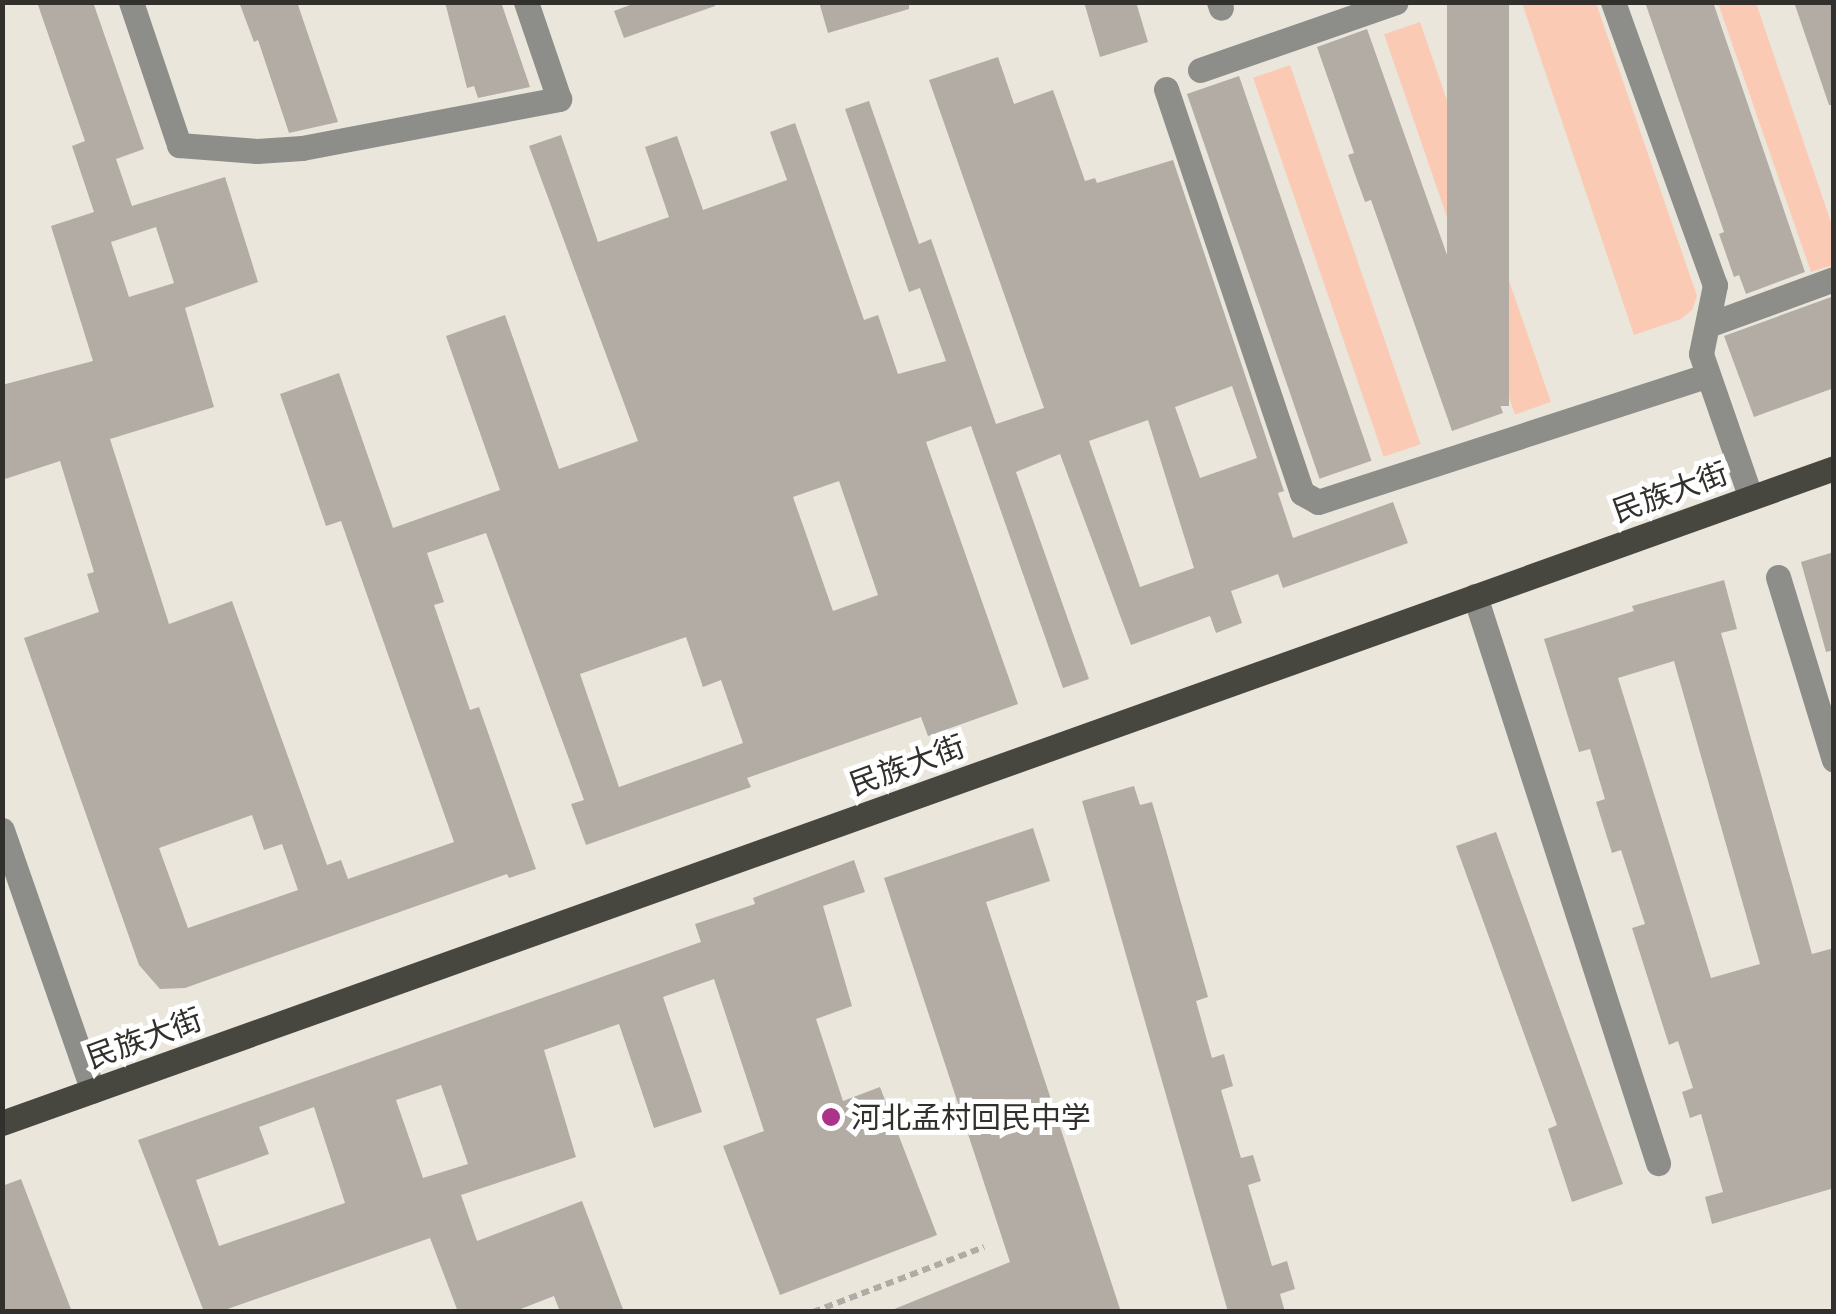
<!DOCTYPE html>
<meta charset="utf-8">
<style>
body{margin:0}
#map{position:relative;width:1836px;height:1314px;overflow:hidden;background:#eae6dc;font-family:Manrope,"Noto Sans SC",sans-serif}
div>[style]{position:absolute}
.green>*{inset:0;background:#fbcab4;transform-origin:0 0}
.building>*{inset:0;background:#b3aca4;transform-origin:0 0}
.path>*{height:6px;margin-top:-3px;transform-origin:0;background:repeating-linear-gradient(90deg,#afaca4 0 8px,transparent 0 13px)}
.minor>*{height:25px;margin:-12.5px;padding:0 12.5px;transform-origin:12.5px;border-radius:12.5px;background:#8d8e89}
.major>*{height:25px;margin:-12.5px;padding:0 12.5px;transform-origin:12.5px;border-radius:12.5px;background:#474740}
.dots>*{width:28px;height:28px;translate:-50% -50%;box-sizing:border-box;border:5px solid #fff;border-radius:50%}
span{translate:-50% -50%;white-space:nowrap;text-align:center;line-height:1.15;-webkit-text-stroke:10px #fff;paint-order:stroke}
.street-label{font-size:30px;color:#32302c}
.poi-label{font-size:30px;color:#32302c}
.left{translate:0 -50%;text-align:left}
.frame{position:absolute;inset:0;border:5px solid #32302c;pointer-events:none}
</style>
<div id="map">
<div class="green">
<i style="clip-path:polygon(1522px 3px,1596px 3px,1697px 296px,1692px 310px,1681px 319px,1634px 335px)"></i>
<i style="clip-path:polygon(1718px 3px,1756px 3px,1833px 228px,1833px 265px,1811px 272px)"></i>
<i style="left:1420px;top:22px;width:402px;height:38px;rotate:71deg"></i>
<i style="left:1290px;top:65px;width:401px;height:39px;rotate:71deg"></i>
</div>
<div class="building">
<i style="clip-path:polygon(evenodd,37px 2px,93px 2px,144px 149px,116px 159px,132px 206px,225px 177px,258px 282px,185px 308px,214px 407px,110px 439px,169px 624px,232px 601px,327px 865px,341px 860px,348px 879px,454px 842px,341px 521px,326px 526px,280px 394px,339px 373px,393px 528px,500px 490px,446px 336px,505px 315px,559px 469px,638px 441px,529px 146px,561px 135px,598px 242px,669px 217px,645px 147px,677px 136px,703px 210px,787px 180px,770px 132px,795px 123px,864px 320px,878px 315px,898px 374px,946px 361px,920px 288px,909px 292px,845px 109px,869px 101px,919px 244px,931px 239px,996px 424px,1044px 408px,929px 80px,998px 57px,1014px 104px,1053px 90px,1085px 181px,1095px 178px,1097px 183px,1173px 160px,1284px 491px,1278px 493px,1293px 538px,1393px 502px,1408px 543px,1283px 588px,1278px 574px,1231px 591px,1242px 623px,1216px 633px,1210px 616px,1131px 645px,1060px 454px,1016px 472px,1089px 679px,1063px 688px,971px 426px,926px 442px,1018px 704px,928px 736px,921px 717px,747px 778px,751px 787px,586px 845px,571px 804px,584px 800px,486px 533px,427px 553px,444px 602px,434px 605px,470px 710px,479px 707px,536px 869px,509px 878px,507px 874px,185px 988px,160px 989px,139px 965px,24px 638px,99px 612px,87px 574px,94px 572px,60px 461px,2px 480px,2px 385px,93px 361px,51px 226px,94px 212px,72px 146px,85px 141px,37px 2px,156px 227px,174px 283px,129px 297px,111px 242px,156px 227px,37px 2px,1232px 386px,1257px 458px,1200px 478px,1175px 407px,1232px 386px,37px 2px,1148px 420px,1194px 568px,1140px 587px,1089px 441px,1148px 420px,37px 2px,839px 481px,878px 595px,833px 611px,793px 497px,839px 481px,37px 2px,686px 637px,703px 687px,721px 680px,743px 743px,619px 787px,580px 674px,686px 637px,37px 2px,252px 815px,264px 850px,282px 844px,298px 890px,188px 928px,159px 848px,252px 815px)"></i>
<i style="clip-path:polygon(239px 2px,297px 2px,338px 122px,289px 133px,258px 40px,254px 42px)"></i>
<i style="clip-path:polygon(445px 2px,501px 2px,530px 87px,478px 98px,474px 86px,467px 88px)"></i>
<i style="clip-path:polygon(638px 2px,715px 2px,715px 6px,624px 38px,614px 11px)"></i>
<i style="clip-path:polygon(819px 2px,909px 2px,909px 9px,828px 33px)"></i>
<i style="clip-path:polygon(1084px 2px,1136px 2px,1148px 42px,1100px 57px)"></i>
<i style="left:1447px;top:2px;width:62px;height:404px"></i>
<i style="clip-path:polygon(1645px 2px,1713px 2px,1805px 272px,1746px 294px,1739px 275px,1734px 277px,1719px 234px,1724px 232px)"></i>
<i style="clip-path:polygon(1794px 2px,1834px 2px,1834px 105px,1829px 105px)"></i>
<i style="clip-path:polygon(1367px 29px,1503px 413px,1452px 431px,1371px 200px,1365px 202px,1348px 155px,1354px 153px,1317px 47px)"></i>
<i style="left:1239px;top:76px;width:407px;height:55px;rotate:71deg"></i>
<i style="clip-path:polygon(1834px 296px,1834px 388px,1754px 417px,1724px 336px)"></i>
<i style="clip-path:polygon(1834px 552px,1834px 650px,1826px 652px,1801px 562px)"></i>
<i style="clip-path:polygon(evenodd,1724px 580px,1737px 629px,1721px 633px,1812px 954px,1834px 948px,1834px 1188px,1712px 1224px,1705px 1197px,1723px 1192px,1701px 1114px,1690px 1118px,1682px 1092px,1693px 1088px,1678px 1041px,1669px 1045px,1632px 928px,1645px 924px,1621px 850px,1612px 853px,1596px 802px,1605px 799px,1590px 749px,1579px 752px,1544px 639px,1634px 611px,1632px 606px,1724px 580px,1674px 661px,1760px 964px,1711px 978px,1618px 678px,1674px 661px)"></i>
<i style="clip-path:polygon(1134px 786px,1140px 805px,1152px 802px,1164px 843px,1208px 997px,1196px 1001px,1212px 1058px,1224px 1054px,1233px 1086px,1221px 1090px,1241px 1158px,1253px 1155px,1261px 1181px,1248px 1185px,1272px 1266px,1287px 1261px,1295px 1289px,1280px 1294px,1285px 1312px,1228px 1312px,1082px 801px)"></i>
<i style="clip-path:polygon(1033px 828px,1050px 881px,986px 902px,1121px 1312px,887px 1312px,1010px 1262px,884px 878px)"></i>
<i style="clip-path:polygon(1496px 832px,1623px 1184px,1572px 1202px,1548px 1129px,1557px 1125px,1456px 846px)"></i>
<i style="clip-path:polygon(evenodd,854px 860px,865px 892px,823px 906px,852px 1006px,816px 1019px,843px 1101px,880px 1087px,937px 1235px,780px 1295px,723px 1146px,764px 1131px,714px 979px,663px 997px,702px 1112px,654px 1128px,619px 1024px,544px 1050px,576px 1157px,461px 1195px,477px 1241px,582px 1201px,624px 1312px,560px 1312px,554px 1296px,513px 1312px,458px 1312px,430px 1238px,219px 1312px,204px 1312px,138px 1140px,701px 942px,695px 924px,755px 904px,753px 898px,854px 860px,441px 1085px,468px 1164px,423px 1178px,396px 1100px,441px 1085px,854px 860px,314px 1107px,345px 1203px,219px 1246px,196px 1180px,269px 1154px,259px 1127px,314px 1107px)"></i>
<i style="clip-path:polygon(21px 1179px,72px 1312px,2px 1312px,2px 1186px)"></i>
</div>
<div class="path">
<i style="left:813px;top:1312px;width:183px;rotate:-20.8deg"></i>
</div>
<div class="minor">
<i style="left:131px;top:2px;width:151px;rotate:71.4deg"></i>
<i style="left:179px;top:145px;width:78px;rotate:4.4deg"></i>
<i style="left:257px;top:151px;width:45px;rotate:-3.8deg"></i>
<i style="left:302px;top:148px;width:262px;rotate:-10.8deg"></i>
<i style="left:559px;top:99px;width:102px;rotate:-108.8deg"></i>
<i style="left:1219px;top:2px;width:6px;rotate:72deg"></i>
<i style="left:1613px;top:2px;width:301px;rotate:70.2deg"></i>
<i style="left:1715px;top:285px;width:70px;rotate:101.5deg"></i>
<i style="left:1701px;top:354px;width:152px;rotate:70.9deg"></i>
<i style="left:1200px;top:70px;width:207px;rotate:-19.1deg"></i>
<i style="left:1166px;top:89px;width:426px;rotate:71.4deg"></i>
<i style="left:1302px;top:493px;width:18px;rotate:29deg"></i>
<i style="left:1318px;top:502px;width:408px;rotate:-18deg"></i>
<i style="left:1708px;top:325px;width:134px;rotate:-20.1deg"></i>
<i style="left:1778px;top:577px;width:191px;rotate:73deg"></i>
<i style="left:1475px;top:596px;width:596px;rotate:72.11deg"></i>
<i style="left:2px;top:830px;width:276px;rotate:70.8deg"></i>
</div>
<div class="major">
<i style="left:2px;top:1123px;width:1946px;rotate:-19.67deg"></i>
</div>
<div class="dots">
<i style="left:831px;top:1117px;background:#ab348a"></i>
</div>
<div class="street-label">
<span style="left:1670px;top:492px;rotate:-20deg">民族大街</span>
<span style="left:907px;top:765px;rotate:-20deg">民族大街</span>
<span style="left:144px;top:1038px;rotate:-20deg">民族大街</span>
</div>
<div class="poi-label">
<span class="left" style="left:851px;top:1117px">河北孟村回民中学</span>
</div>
<div class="frame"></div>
</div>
